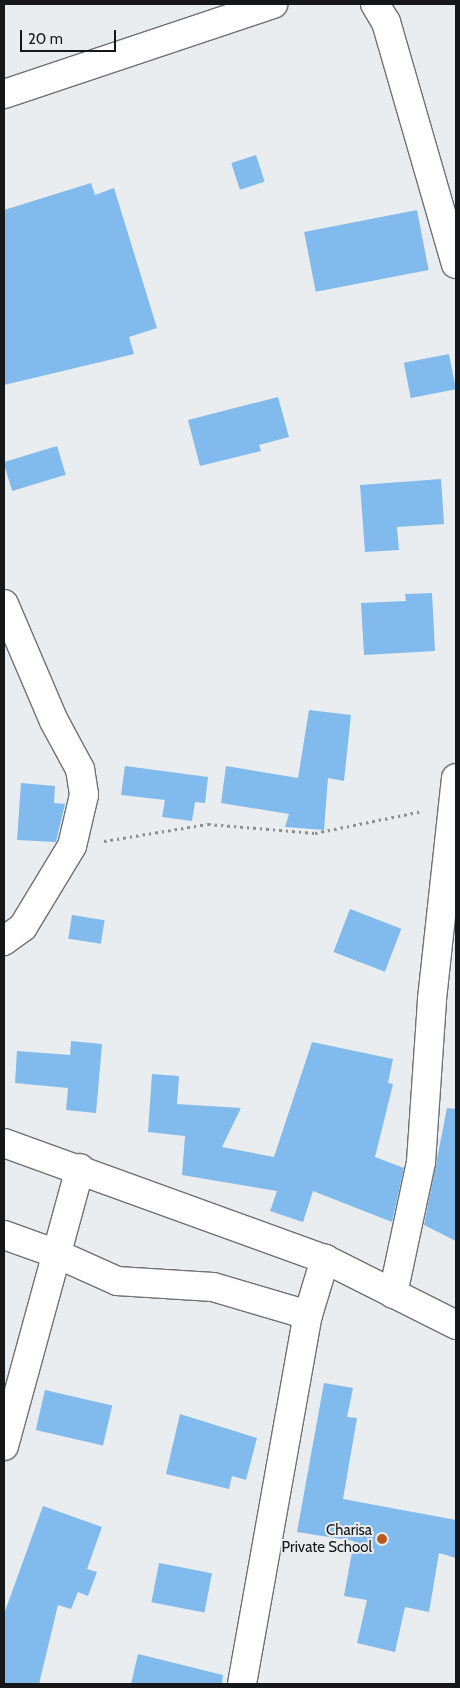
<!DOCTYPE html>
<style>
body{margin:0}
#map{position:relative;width:460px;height:1688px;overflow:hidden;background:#eaedf0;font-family:Cabin,sans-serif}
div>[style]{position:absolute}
.building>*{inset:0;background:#81baec;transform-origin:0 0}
.path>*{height:3px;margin-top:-1.5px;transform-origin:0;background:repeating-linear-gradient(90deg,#8d8f91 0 2.5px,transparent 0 6.5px)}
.roads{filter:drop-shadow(1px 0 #6f7174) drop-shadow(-1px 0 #6f7174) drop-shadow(0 1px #6f7174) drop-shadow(0 -1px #6f7174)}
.minor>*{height:28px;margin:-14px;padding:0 14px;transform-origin:14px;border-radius:14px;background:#fff}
.trunk>*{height:28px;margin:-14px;padding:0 14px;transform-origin:14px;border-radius:14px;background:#fff}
.dots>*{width:14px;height:14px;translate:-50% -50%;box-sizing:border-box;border:2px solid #eaedf0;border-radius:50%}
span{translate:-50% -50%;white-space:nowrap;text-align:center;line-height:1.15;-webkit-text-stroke:4px #eaedf0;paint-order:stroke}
.poi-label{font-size:15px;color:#161718}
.right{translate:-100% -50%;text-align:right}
.frame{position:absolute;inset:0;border:5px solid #161718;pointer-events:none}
.scale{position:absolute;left:20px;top:30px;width:96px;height:22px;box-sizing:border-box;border:2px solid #161718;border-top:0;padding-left:6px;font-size:15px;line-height:18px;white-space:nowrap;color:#161718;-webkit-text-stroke:4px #eaedf0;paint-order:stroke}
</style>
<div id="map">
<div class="building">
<i style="left:256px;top:155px;width:28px;height:26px;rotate:72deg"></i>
<i style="clip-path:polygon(91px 183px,95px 195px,114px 188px,157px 328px,129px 337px,134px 354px,4px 385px,4px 210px)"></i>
<i style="left:417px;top:210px;width:61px;height:115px;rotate:79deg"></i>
<i style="left:449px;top:354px;width:36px;height:46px;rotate:79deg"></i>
<i style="clip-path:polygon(278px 397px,289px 437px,259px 445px,261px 451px,200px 466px,188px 420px)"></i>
<i style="left:57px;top:446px;width:30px;height:56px;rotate:73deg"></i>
<i style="clip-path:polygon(441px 479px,444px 524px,397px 527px,399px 550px,365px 552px,360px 485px)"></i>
<i style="clip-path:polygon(432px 593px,435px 651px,364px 655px,361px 603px,406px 601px,405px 594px)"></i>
<i style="clip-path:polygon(309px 710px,351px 715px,344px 781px,328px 778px,324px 830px,285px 827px,289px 814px,221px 803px,226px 766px,298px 778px)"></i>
<i style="clip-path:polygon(125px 766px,208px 777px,205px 803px,195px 802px,192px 821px,162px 817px,165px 800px,121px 795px)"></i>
<i style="clip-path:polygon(21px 783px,55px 786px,54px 803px,65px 804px,56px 842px,17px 840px)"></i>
<i style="left:350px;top:909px;width:55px;height:46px;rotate:21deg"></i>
<i style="left:72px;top:915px;width:33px;height:24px;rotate:9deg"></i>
<i style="clip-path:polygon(71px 1041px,102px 1044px,96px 1113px,66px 1110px,68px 1088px,15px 1083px,17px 1051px,70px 1055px)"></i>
<i style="clip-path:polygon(312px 1042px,393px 1059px,388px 1083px,393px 1084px,375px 1157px,404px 1168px,392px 1222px,313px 1191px,303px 1222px,270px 1211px,277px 1191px,182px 1175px,185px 1136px,148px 1132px,152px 1074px,179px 1076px,177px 1104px,241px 1108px,222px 1147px,274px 1157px)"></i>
<i style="clip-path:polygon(447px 1108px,456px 1109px,456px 1241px,424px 1225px)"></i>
<i style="clip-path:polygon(324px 1383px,353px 1388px,347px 1417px,357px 1418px,343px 1499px,456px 1520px,456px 1558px,439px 1553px,429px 1612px,405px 1607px,395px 1652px,357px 1643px,367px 1600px,344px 1596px,354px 1541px,297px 1532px)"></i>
<i style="left:45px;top:1390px;width:69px;height:41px;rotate:13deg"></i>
<i style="clip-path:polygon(180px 1414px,257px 1438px,246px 1480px,232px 1476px,229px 1489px,166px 1474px)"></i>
<i style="clip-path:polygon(43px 1506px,102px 1527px,87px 1569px,97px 1572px,88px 1596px,78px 1592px,71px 1609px,58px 1605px,39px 1684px,4px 1684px,4px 1614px)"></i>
<i style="left:159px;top:1563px;width:54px;height:40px;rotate:11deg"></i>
<i style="clip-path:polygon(138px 1654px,223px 1675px,222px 1684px,131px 1684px)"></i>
</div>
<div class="path">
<i style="left:104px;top:841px;width:105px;rotate:-9.3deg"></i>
<i style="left:208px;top:824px;width:107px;rotate:4.8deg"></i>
<i style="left:315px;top:833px;width:110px;rotate:-11.5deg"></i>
</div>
<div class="roads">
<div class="minor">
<i style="left:375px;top:4px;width:21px;rotate:59deg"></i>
<i style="left:386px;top:22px;width:252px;rotate:73.9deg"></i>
<i style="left:4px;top:604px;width:127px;rotate:66.9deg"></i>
<i style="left:54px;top:721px;width:55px;rotate:61.6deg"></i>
<i style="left:80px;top:769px;width:26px;rotate:81deg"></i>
<i style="left:84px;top:795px;width:52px;rotate:103.2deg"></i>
<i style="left:72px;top:846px;width:95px;rotate:121.2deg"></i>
<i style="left:23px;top:927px;width:24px;rotate:144deg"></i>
<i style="left:4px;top:1143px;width:341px;rotate:19.9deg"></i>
<i style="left:325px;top:1259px;width:147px;rotate:26.7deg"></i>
<i style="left:4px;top:1235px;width:56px;rotate:19.7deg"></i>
<i style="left:57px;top:1254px;width:66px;rotate:24.2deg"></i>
<i style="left:117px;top:1281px;width:96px;rotate:3.6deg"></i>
<i style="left:213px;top:1287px;width:99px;rotate:16.4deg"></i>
<i style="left:393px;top:1294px;width:135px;rotate:-78deg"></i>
<i style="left:421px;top:1162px;width:163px;rotate:-86.1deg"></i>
<i style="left:432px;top:999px;width:222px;rotate:-83.8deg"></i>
<i style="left:4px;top:1446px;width:288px;rotate:-74.7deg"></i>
<i style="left:242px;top:1684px;width:375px;rotate:-79.9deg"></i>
<i style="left:308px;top:1315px;width:59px;rotate:-73.1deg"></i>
</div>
<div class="trunk">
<i style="left:4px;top:94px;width:284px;rotate:-18.5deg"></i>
</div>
</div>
<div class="dots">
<i style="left:382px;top:1539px;background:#bc5920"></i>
</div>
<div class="poi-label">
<span class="right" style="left:372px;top:1539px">Charisa<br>Private School</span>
</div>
<div class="frame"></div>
<div class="scale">20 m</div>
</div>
